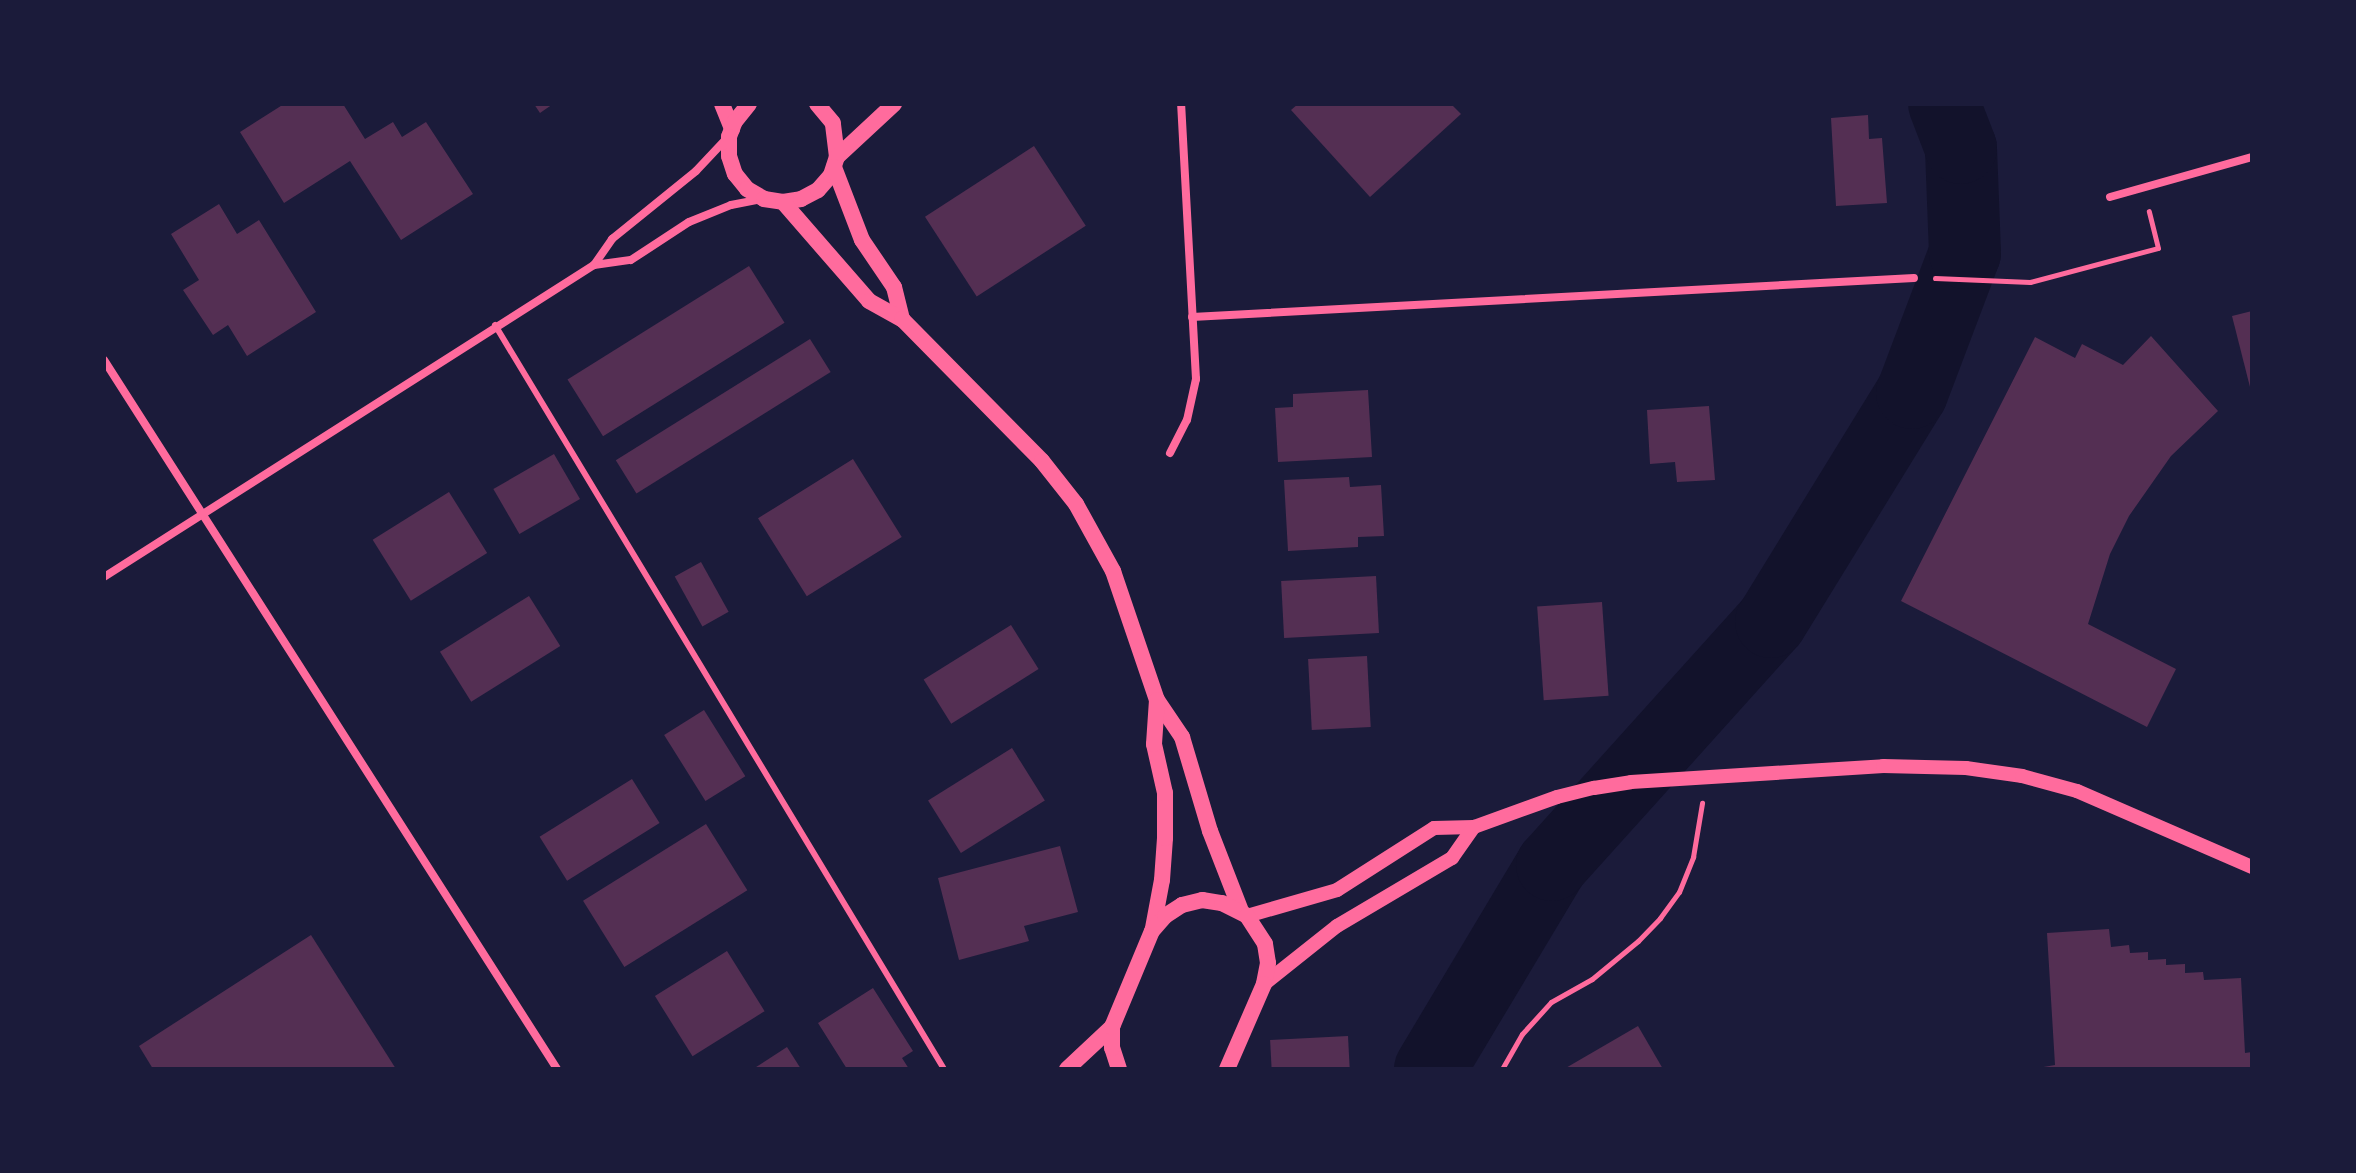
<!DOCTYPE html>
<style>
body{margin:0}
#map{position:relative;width:2356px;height:1173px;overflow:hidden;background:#1b1b3a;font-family:"Fira Sans",sans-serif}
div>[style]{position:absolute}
.river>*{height:72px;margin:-36px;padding:0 36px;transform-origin:36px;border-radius:36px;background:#12122b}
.building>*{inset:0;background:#542f53;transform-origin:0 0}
.path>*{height:5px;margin:-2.5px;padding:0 2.5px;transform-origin:2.5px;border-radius:2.5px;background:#ff6b9d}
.service>*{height:6px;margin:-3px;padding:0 3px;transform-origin:3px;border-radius:3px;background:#ff6b9d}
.minor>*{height:8px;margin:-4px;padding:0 4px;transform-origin:4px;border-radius:4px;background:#ff6b9d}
.tertiary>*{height:14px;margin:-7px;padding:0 7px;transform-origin:7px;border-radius:7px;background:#ff6b9d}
.secondary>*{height:16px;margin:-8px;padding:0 8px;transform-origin:8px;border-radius:8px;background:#ff6b9d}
span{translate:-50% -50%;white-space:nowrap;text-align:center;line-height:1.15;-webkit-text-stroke:8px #1b1b3a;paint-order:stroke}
.frame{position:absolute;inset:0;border:106px solid #1b1b3a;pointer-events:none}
</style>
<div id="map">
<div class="river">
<i style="left:1430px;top:1069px;width:238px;rotate:-59.1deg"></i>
<i style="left:1552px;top:865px;width:327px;rotate:-48deg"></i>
<i style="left:1771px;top:622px;width:269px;rotate:-58.4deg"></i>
<i style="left:1912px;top:393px;width:150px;rotate:-69.3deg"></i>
<i style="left:1965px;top:253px;width:105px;rotate:-92.2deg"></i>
<i style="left:1961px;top:148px;width:47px;rotate:-111.1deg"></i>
</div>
<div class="building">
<i style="clip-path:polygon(284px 104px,343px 104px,365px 139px,393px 122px,402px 137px,426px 122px,473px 194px,401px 240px,350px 161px,284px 203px,240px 132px)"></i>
<i style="clip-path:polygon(534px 104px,553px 104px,540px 113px)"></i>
<i style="clip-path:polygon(1298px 104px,1451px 104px,1461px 114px,1370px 197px,1291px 110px)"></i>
<i style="clip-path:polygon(1868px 115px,1869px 139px,1882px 138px,1887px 203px,1836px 206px,1831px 118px)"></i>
<i style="left:1034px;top:146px;width:95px;height:130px;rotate:57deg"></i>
<i style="clip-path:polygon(219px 204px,237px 234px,259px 220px,316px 312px,247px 356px,228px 325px,213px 335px,183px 290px,199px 280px,171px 234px)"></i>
<i style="left:749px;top:266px;width:67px;height:214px;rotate:58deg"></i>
<i style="clip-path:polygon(2252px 311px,2252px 391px,2251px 391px,2232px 316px)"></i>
<i style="clip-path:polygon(2151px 336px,2218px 411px,2171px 456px,2129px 516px,2110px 554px,2088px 624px,2176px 669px,2147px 727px,1901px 601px,2035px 337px,2075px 358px,2082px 344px,2123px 365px)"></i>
<i style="left:810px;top:339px;width:39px;height:229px;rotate:58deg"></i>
<i style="clip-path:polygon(1368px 390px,1372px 457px,1278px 462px,1275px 408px,1293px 407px,1293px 394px)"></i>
<i style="clip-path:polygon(1709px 406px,1715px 480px,1677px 482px,1675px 462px,1650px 464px,1647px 410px)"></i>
<i style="left:554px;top:454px;width:52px;height:70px;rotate:60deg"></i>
<i style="left:853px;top:459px;width:92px;height:112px;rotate:58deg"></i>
<i style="clip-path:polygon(1349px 477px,1350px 487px,1381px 485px,1384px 536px,1358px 537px,1358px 547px,1288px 551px,1284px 480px)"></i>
<i style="left:449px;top:492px;width:72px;height:90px;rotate:58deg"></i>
<i style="left:701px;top:562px;width:57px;height:30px;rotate:61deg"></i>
<i style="left:1376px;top:576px;width:57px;height:95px;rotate:87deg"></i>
<i style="left:529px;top:596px;width:59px;height:105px;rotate:58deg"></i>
<i style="left:1602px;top:602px;width:94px;height:65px;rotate:86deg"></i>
<i style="left:1011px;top:625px;width:52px;height:103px;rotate:58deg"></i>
<i style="left:1367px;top:656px;width:71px;height:59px;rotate:87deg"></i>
<i style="left:704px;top:710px;width:78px;height:47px;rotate:58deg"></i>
<i style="left:1012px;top:748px;width:62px;height:99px;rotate:58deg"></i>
<i style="left:632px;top:779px;width:52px;height:109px;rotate:58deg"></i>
<i style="left:706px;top:824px;width:78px;height:145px;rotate:58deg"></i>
<i style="clip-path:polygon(1060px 846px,1078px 912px,1024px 926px,1029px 941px,959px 960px,938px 878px)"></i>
<i style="clip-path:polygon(2109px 929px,2111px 947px,2129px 945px,2130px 953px,2148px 952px,2148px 960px,2166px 959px,2166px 965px,2185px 964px,2185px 973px,2203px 972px,2204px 980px,2241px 978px,2245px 1053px,2252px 1052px,2252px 1069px,2032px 1069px,2055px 1065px,2047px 933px)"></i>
<i style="clip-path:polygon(311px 935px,396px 1069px,153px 1069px,139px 1046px)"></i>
<i style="left:727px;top:951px;width:71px;height:85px;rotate:58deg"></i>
<i style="clip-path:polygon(873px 988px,913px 1051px,902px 1058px,909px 1069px,847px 1069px,818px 1023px)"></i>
<i style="clip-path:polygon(1638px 1026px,1663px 1069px,1564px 1069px)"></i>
<i style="left:1348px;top:1036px;width:33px;height:78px;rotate:87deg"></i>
<i style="clip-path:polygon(787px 1047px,801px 1069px,753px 1069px)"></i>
</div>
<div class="path">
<i style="left:1935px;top:278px;width:95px;rotate:2.4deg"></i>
<i style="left:2030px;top:282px;width:132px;rotate:-14.9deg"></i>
<i style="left:2158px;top:248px;width:38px;rotate:-104deg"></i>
<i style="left:1502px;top:1069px;width:40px;rotate:-60.3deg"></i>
<i style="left:1522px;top:1034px;width:43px;rotate:-47.8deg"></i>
<i style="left:1551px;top:1002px;width:47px;rotate:-29.3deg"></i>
<i style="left:1592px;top:979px;width:60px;rotate:-39.6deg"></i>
<i style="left:1638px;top:941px;width:32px;rotate:-46deg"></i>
<i style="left:1660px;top:918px;width:32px;rotate:-54deg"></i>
<i style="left:1679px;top:892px;width:38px;rotate:-68deg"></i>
<i style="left:1693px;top:857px;width:55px;rotate:-80.5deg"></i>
</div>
<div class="service">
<i style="left:495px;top:325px;width:869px;rotate:58.89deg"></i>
</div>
<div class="minor">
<i style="left:2110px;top:197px;width:148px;rotate:-15.7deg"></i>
<i style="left:594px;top:265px;width:37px;rotate:-8deg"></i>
<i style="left:631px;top:260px;width:69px;rotate:-33.2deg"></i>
<i style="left:689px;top:222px;width:45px;rotate:-22deg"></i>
<i style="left:731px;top:205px;width:31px;rotate:-11deg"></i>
<i style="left:1192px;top:317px;width:723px;rotate:-3.09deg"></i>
<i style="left:104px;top:360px;width:841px;rotate:57.42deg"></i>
<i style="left:1170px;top:453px;width:37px;rotate:-63deg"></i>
<i style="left:1187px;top:420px;width:42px;rotate:-77.6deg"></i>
<i style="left:1196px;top:379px;width:275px;rotate:-93.1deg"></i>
<i style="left:104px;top:577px;width:581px;rotate:-32.49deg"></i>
<i style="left:594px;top:265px;width:32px;rotate:-55deg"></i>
<i style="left:612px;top:239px;width:108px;rotate:-39deg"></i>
<i style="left:696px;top:171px;width:47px;rotate:-46.7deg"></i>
</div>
<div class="tertiary">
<i style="left:1247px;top:916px;width:94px;rotate:-16.1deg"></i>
<i style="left:1337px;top:890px;width:115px;rotate:-32.6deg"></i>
<i style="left:1434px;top:828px;width:40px;rotate:-1.4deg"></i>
<i style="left:1474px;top:827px;width:88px;rotate:-19.9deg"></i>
<i style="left:1557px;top:797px;width:38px;rotate:-14deg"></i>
<i style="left:1594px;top:788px;width:37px;rotate:-9deg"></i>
<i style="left:1631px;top:782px;width:253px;rotate:-3.6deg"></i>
<i style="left:1883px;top:766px;width:83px;rotate:1.4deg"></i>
<i style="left:1966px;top:768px;width:57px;rotate:8.1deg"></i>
<i style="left:2022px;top:776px;width:57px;rotate:15.3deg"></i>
<i style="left:2077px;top:791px;width:191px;rotate:23.5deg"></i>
<i style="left:1264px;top:984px;width:93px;rotate:-38.5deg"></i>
<i style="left:1337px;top:926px;width:134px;rotate:-30.6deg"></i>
<i style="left:1452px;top:858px;width:38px;rotate:-55deg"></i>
</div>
<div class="secondary">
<i style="left:722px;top:104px;width:27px;rotate:68deg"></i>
<i style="left:749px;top:104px;width:22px;rotate:129deg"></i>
<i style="left:735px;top:121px;width:17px;rotate:111deg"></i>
<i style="left:729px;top:137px;width:19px;rotate:90deg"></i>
<i style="left:729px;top:156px;width:19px;rotate:72deg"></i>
<i style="left:735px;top:174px;width:19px;rotate:51deg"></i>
<i style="left:747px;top:189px;width:20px;rotate:30deg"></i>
<i style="left:764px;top:199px;width:19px;rotate:9deg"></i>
<i style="left:783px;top:202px;width:18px;rotate:-9deg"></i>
<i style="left:801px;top:199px;width:19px;rotate:-28deg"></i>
<i style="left:818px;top:190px;width:20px;rotate:-49deg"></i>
<i style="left:831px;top:175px;width:19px;rotate:-72deg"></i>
<i style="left:837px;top:157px;width:34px;rotate:-97deg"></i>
<i style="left:833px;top:123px;width:25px;rotate:-130deg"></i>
<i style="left:837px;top:157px;width:78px;rotate:-42.9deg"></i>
<i style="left:834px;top:167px;width:78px;rotate:69deg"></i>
<i style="left:862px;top:240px;width:57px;rotate:55.8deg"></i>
<i style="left:894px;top:287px;width:33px;rotate:76deg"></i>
<i style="left:783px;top:202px;width:131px;rotate:49deg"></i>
<i style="left:869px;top:301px;width:38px;rotate:29deg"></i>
<i style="left:902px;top:319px;width:199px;rotate:45.4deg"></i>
<i style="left:1042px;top:461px;width:55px;rotate:51.7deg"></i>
<i style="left:1076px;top:504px;width:77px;rotate:61.1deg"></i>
<i style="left:1113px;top:571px;width:136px;rotate:71.2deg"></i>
<i style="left:1157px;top:700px;width:45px;rotate:56deg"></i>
<i style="left:1182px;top:737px;width:98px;rotate:73.4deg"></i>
<i style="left:1210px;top:831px;width:86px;rotate:68.8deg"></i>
<i style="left:1153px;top:928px;width:49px;rotate:-79.4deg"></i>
<i style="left:1162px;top:880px;width:42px;rotate:-85.9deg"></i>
<i style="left:1165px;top:838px;width:45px;rotate:-90deg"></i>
<i style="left:1165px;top:793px;width:50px;rotate:-102.7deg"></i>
<i style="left:1154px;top:744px;width:44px;rotate:-86.1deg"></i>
<i style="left:1067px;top:1069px;width:62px;rotate:-43deg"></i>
<i style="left:1119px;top:1069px;width:22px;rotate:-108deg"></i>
<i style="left:1112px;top:1048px;width:21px;rotate:-90deg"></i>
<i style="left:1112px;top:1027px;width:104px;rotate:-67.4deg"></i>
<i style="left:1152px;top:931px;width:20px;rotate:-49deg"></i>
<i style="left:1165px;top:916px;width:20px;rotate:-33deg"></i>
<i style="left:1182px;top:905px;width:21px;rotate:-14deg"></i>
<i style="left:1202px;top:900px;width:20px;rotate:9deg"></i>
<i style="left:1222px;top:903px;width:28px;rotate:27deg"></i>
<i style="left:1247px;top:916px;width:33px;rotate:57deg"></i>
<i style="left:1265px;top:944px;width:19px;rotate:81deg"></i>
<i style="left:1268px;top:963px;width:21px;rotate:101deg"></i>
<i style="left:1264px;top:984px;width:93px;rotate:113.5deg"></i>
</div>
<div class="frame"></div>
</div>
